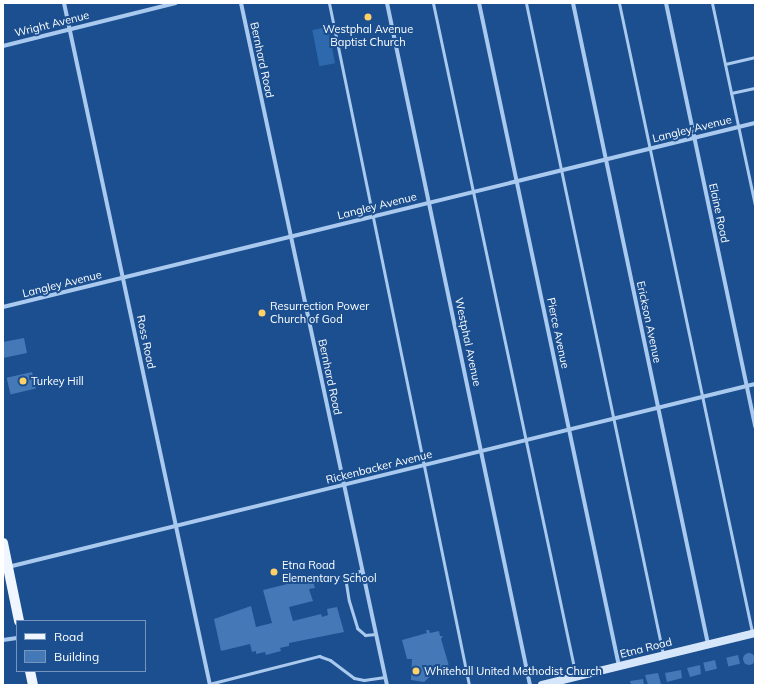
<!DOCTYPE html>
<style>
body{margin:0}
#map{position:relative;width:758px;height:688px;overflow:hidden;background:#1b4f8f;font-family:Mulish,sans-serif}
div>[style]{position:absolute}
.green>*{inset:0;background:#2e69ad;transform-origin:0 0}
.building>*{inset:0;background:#4478b7;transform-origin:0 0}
.round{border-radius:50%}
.lane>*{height:3px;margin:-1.5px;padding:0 1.5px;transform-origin:1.5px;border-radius:1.5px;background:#a9c9ee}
.street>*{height:4px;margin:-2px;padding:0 2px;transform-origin:2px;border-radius:2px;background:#a9c9ee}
.secondary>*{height:8px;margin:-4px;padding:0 4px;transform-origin:4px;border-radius:4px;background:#d6e6fa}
.primary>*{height:10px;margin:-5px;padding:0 5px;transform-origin:5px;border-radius:5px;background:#f0f6ff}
.dots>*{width:11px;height:11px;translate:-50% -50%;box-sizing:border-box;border:2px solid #1b4f8f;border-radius:50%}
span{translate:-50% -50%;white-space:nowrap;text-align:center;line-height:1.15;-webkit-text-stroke:4px #1b4f8f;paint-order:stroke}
.street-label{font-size:11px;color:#fff}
.poi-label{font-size:11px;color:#fff}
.left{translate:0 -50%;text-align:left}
.frame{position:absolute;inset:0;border:4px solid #fff;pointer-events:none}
.legend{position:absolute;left:16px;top:620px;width:130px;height:52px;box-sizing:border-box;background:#1b4f8f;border:1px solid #7695bc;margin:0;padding:5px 7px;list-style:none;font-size:12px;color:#fff}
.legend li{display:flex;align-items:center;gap:8px;height:20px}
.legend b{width:20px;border:1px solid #7695bc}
</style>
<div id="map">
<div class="green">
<i style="left:328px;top:27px;width:37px;height:16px;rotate:79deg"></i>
</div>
<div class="building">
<i style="clip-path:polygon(24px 338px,27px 353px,3px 358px,3px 342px)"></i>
<i style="left:32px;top:372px;width:17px;height:26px;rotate:77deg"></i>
<i style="clip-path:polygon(312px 578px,315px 588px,309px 589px,313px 601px,289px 607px,293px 621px,321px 614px,322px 617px,328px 615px,327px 609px,337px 607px,344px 632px,289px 643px,289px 646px,280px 648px,281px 651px,266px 655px,265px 652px,256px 654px,256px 651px,252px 652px,250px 644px,221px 651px,214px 619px,251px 606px,256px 627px,272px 623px,263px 590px)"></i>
<i style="clip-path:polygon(426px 630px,429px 630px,430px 633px,439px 631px,440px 636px,443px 636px,441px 639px,450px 669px,434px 673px,424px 682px,411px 680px,412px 659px,407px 659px,402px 640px,427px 633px)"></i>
<i class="round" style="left:743px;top:653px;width:12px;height:12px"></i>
<i style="left:738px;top:655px;width:9px;height:12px;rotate:77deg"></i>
<i style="left:715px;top:660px;width:9px;height:12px;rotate:77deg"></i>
<i style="clip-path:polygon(700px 665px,701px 674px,690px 677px,687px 668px)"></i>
<i style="clip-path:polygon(681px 670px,682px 678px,667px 682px,665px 673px)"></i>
<i style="clip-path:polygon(658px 673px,661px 684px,648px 685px,645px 675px)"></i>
<i style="clip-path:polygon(643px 679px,644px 685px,631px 685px,630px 681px)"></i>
</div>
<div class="lane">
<i style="left:329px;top:3px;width:696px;rotate:78.4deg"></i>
<i style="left:433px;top:3px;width:689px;rotate:78.02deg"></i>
<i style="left:526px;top:3px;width:665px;rotate:78.12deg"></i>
<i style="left:619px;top:3px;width:643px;rotate:78.06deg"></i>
<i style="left:712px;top:3px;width:207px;rotate:78deg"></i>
<i style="left:725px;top:64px;width:31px;rotate:-13deg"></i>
<i style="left:731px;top:93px;width:25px;rotate:-12deg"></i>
<i style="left:362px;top:570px;width:13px;rotate:157deg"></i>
<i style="left:350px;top:575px;width:9px;rotate:117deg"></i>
<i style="left:346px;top:583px;width:18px;rotate:81deg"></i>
<i style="left:349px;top:601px;width:28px;rotate:73deg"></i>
<i style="left:357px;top:628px;width:11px;rotate:41deg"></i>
<i style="left:365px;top:635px;width:11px;rotate:-5deg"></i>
<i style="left:209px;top:684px;width:114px;rotate:-14.3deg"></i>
<i style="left:319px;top:656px;width:12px;rotate:20deg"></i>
<i style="left:330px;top:660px;width:30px;rotate:37deg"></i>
<i style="left:354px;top:678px;width:10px;rotate:11deg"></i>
<i style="left:364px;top:680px;width:21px;rotate:-8deg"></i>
</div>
<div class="street">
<i style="left:64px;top:3px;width:697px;rotate:77.92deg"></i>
<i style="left:241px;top:3px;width:697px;rotate:77.92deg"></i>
<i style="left:387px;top:3px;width:697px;rotate:78.16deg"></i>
<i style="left:479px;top:3px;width:678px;rotate:78.08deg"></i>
<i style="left:573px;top:3px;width:655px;rotate:78.11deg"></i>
<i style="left:666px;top:3px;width:433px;rotate:78.1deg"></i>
<i style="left:3px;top:46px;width:178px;rotate:-14deg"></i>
<i style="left:3px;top:307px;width:774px;rotate:-13.75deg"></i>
<i style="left:8px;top:567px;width:769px;rotate:-13.77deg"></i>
<i style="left:3px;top:640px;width:14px;rotate:-8deg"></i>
</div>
<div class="secondary">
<i style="left:542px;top:685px;width:219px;rotate:-13.7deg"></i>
</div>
<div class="primary">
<i style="left:3px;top:543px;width:80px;rotate:78.4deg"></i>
<i style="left:30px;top:671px;width:14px;rotate:78deg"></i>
</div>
<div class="dots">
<i style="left:368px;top:17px;background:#ffd166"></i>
<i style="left:262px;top:313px;background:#ffd166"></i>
<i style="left:23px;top:381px;background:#ffd166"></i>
<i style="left:274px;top:572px;background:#ffd166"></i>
<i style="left:416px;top:671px;background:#ffd166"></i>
</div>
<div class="street-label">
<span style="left:52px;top:24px;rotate:-14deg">Wright Avenue</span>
<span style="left:262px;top:60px;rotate:78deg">Bernhard Road</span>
<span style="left:692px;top:129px;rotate:-14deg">Langley Avenue</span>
<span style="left:377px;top:206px;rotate:-14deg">Langley Avenue</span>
<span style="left:719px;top:213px;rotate:78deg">Elaine Road</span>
<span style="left:62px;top:284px;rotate:-14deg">Langley Avenue</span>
<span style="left:649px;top:322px;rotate:78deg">Erickson Avenue</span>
<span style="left:558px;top:333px;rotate:78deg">Pierce Avenue</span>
<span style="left:146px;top:342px;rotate:78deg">Ross Road</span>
<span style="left:468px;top:342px;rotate:78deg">Westphal Avenue</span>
<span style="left:330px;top:377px;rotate:78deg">Bernhard Road</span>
<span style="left:379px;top:467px;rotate:-14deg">Rickenbacker Avenue</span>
<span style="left:646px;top:648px;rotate:-14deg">Etna Road</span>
</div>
<div class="poi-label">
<span style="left:368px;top:36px">Westphal Avenue<br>Baptist Church</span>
<span class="left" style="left:270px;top:313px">Resurrection Power<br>Church of God</span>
<span class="left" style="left:31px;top:381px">Turkey Hill</span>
<span class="left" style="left:282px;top:572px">Etna Road<br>Elementary School</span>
<span class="left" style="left:424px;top:671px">Whitehall United Methodist Church</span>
</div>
<div class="frame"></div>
<ul class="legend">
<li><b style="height:5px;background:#f0f6ff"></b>Road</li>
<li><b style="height:11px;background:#4478b7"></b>Building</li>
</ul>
</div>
